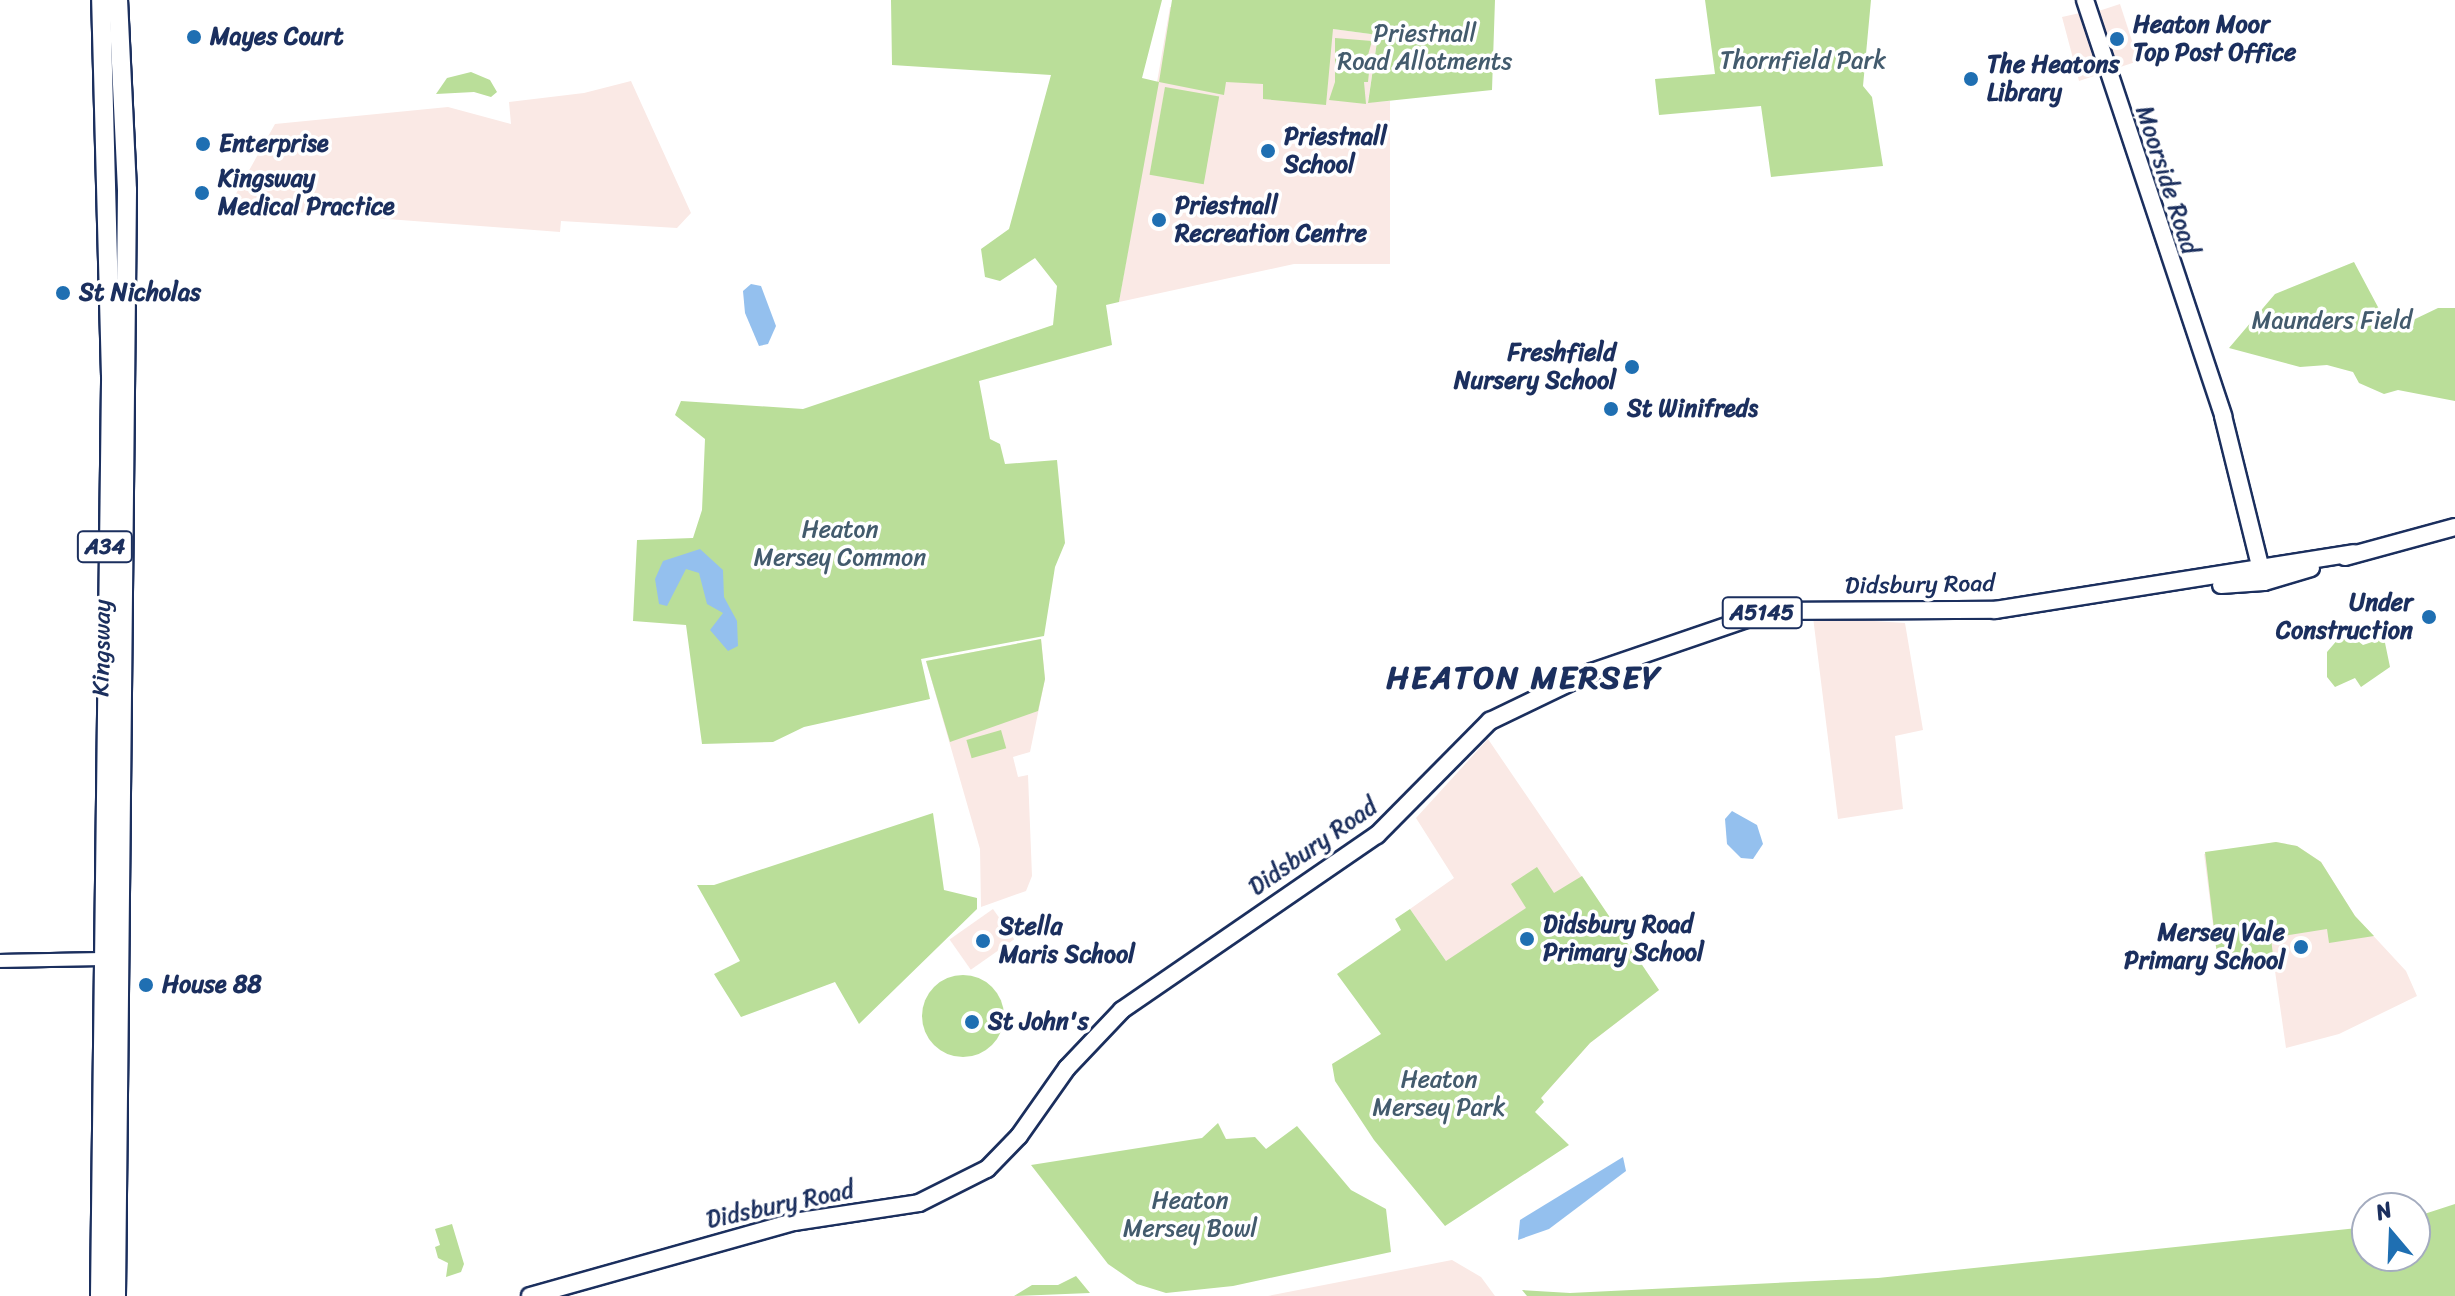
<!DOCTYPE html>
<style>
body{margin:0}
#map{position:relative;width:2455px;height:1296px;overflow:hidden;background:#fff;font-family:Sriracha,sans-serif}
div>[style]{position:absolute}
.built>*{inset:0;background:#fae9e5;transform-origin:0 0}
.green>*{inset:0;background:#bade99;transform-origin:0 0}
.round{border-radius:50%}
.water>*{inset:0;background:#94c0ee}
.roads{filter:drop-shadow(2px 0 #1b2f5e) drop-shadow(-2px 0 #1b2f5e) drop-shadow(0 2px #1b2f5e) drop-shadow(0 -2px #1b2f5e)}
.minor>*{height:12px;margin:-6px;padding:0 6px;transform-origin:6px;border-radius:6px;background:#fff}
.major>*{height:16px;margin:-8px;padding:0 8px;transform-origin:8px;border-radius:8px;background:#fff}
.highway>*{height:18px;margin:-9px;padding:0 9px;transform-origin:9px;border-radius:9px;background:#fff}
.dots>*{width:22px;height:22px;translate:-50% -50%;box-sizing:border-box;border:4px solid #fff;border-radius:50%}
span{translate:-50% -50%;white-space:nowrap;text-align:center;line-height:1.15;-webkit-text-stroke:7px #fff;paint-order:stroke}
.shield-label span{padding:2px 6px;background:#fff;border:2px solid;border-radius:6px;-webkit-text-stroke-width:0}
.shield-label{font-size:22px;color:#1b2f5e;font-weight:700}
.poi-label{font-size:24px;color:#1b2f5e;font-weight:700}
.left{translate:0 -50%;text-align:left}
.right{translate:-100% -50%;text-align:right}
.park-label{font-size:24px;color:#435b6d}
.street-label{font-size:24px;color:#1b2f5e}
.district-label{font-size:32px;color:#1b2f5e;font-weight:700;letter-spacing:2px}
.north{position:absolute;left:2351px;top:1192px;width:80px;height:80px;box-sizing:border-box;background:#fff;border:2px solid #a4acbf;border-radius:50%;rotate:341deg;font-size:22px;font-weight:700;line-height:32px;text-align:center;color:#1b2f5e}
.north::after{content:'';display:block;margin:auto;width:28px;height:36px;background:#1f6fb2;clip-path:polygon(50% 0,100% 100%,50% 72%,0 100%)}
</style>
<div id="map">
<div class="built">
<i style="left:2120px;top:4px;width:60px;height:28px;rotate:72deg"></i>
<i style="clip-path:polygon(1170px 7px,1378px 35px,1368px 102px,1390px 101px,1390px 264px,1294px 264px,1119px 302px)"></i>
<i style="clip-path:polygon(2080px 13px,2100px 74px,2079px 81px,2062px 17px)"></i>
<i style="clip-path:polygon(631px 81px,691px 213px,677px 228px,561px 221px,560px 232px,255px 209px,254px 218px,224px 215px,275px 124px,448px 107px,511px 124px,509px 102px,584px 93px)"></i>
<i style="clip-path:polygon(1813px 617px,1905px 623px,1923px 730px,1895px 736px,1903px 809px,1838px 819px)"></i>
<i style="clip-path:polygon(1041px 639px,1045px 679px,1030px 752px,1013px 757px,1018px 777px,1028px 775px,1032px 876px,1026px 891px,981px 907px,980px 849px,926px 661px)"></i>
<i style="clip-path:polygon(1488px 739px,1659px 990px,1590px 1043px,1541px 1098px,1410px 909px,1454px 878px,1416px 818px)"></i>
<i style="clip-path:polygon(2276px 842px,2297px 846px,2321px 862px,2355px 916px,2406px 971px,2417px 996px,2339px 1034px,2286px 1048px,2274px 964px,2219px 972px,2204px 854px)"></i>
<i style="left:993px;top:909px;width:37px;height:53px;rotate:55deg"></i>
<i style="clip-path:polygon(1452px 1260px,1481px 1277px,1495px 1296px,1268px 1296px)"></i>
</div>
<div class="green">
<i style="clip-path:polygon(891px 0,1162px 0,1142px 78px,1159px 82px,1172px 0,1495px 0,1492px 90px,1368px 103px,1378px 35px,1333px 29px,1326px 105px,1263px 99px,1263px 84px,1226px 82px,1224px 95px,1159px 82px,1119px 302px,1106px 305px,1112px 345px,979px 381px,990px 439px,1000px 444px,1005px 464px,1057px 460px,1065px 543px,1055px 567px,1044px 636px,921px 659px,930px 699px,804px 727px,773px 742px,702px 744px,686px 625px,633px 621px,637px 540px,693px 538px,702px 510px,705px 439px,675px 415px,681px 401px,803px 409px,1053px 325px,1057px 286px,1035px 258px,1000px 281px,985px 277px,981px 249px,1009px 229px,1051px 75px,892px 65px)"></i>
<i style="clip-path:polygon(1705px 0,1871px 0,1863px 86px,1872px 97px,1883px 166px,1771px 177px,1761px 106px,1659px 115px,1655px 79px,1715px 74px)"></i>
<i style="clip-path:polygon(1335px 38px,1372px 41px,1366px 62px,1370px 63px,1368px 82px,1364px 82px,1366px 104px,1329px 100px,1335px 82px)"></i>
<i style="clip-path:polygon(471px 72px,490px 80px,497px 92px,491px 97px,474px 92px,436px 94px,447px 78px)"></i>
<i style="left:1165px;top:87px;width:55px;height:89px;rotate:10deg"></i>
<i style="clip-path:polygon(2354px 262px,2387px 324px,2408px 315px,2413px 320px,2438px 308px,2455px 308px,2455px 401px,2398px 390px,2384px 394px,2359px 383px,2353px 372px,2327px 365px,2300px 367px,2229px 348px,2275px 294px)"></i>
<i style="clip-path:polygon(2345px 631px,2363px 645px,2384px 638px,2390px 667px,2361px 687px,2355px 678px,2335px 687px,2327px 677px,2327px 652px)"></i>
<i style="clip-path:polygon(1041px 639px,1045px 679px,1038px 711px,950px 742px,926px 661px)"></i>
<i style="left:1001px;top:730px;width:19px;height:36px;rotate:74deg"></i>
<i style="clip-path:polygon(933px 813px,944px 890px,977px 898px,977px 909px,859px 1024px,835px 982px,741px 1017px,714px 974px,740px 961px,697px 885px,714px 885px)"></i>
<i style="clip-path:polygon(2276px 842px,2297px 846px,2321px 862px,2355px 916px,2374px 936px,2329px 943px,2327px 929px,2271px 938px,2274px 964px,2219px 972px,2205px 852px)"></i>
<i style="clip-path:polygon(1537px 867px,1554px 893px,1582px 876px,1659px 990px,1590px 1043px,1541px 1098px,1544px 1102px,1535px 1112px,1569px 1145px,1445px 1226px,1374px 1140px,1335px 1081px,1332px 1064px,1381px 1034px,1337px 974px,1401px 930px,1395px 919px,1410px 909px,1446px 961px,1526px 908px,1511px 884px)"></i>
<i class="round" style="left:922px;top:975px;width:82px;height:82px"></i>
<i style="clip-path:polygon(1218px 1123px,1226px 1139px,1255px 1137px,1266px 1149px,1297px 1126px,1351px 1190px,1386px 1209px,1391px 1252px,1233px 1286px,1166px 1293px,1137px 1284px,1108px 1264px,1031px 1165px,1202px 1138px)"></i>
<i style="clip-path:polygon(2455px 1204px,2455px 1296px,1527px 1296px,1522px 1290px,1570px 1293px,1878px 1278px,2367px 1227px,2367px 1256px,2415px 1256px,2415px 1217px)"></i>
<i style="clip-path:polygon(452px 1224px,464px 1264px,461px 1272px,446px 1277px,448px 1263px,438px 1258px,435px 1247px,440px 1245px,435px 1229px)"></i>
<i style="clip-path:polygon(1076px 1276px,1090px 1293px,1014px 1296px,1032px 1285px,1058px 1285px)"></i>
</div>
<div class="water">
<i style="clip-path:polygon(751px 284px,761px 286px,776px 326px,768px 344px,759px 346px,745px 313px,743px 291px)"></i>
<i style="clip-path:polygon(700px 549px,723px 570px,724px 597px,737px 621px,738px 646px,728px 651px,710px 630px,723px 613px,707px 604px,699px 573px,686px 569px,667px 606px,659px 604px,655px 579px,663px 561px)"></i>
<i style="clip-path:polygon(1732px 811px,1757px 825px,1763px 844px,1753px 859px,1741px 858px,1727px 844px,1725px 819px)"></i>
<i style="clip-path:polygon(1623px 1157px,1626px 1171px,1549px 1229px,1518px 1240px,1520px 1220px)"></i>
</div>
<div class="roads">
<div class="minor">
<i style="left:0;top:961px;width:109px;rotate:-1.1deg"></i>
</div>
<div class="major">
<i style="left:2085px;top:0;width:438px;rotate:71.6deg"></i>
<i style="left:2223px;top:416px;width:171px;rotate:76.1deg"></i>
<i style="left:2345px;top:557px;width:114px;rotate:-15.3deg"></i>
<i style="left:2221px;top:585px;width:43px;rotate:-4deg"></i>
<i style="left:2264px;top:582px;width:49px;rotate:-16.6deg"></i>
<i style="left:530px;top:1296px;width:274px;rotate:-15.7deg"></i>
<i style="left:794px;top:1222px;width:126px;rotate:-8.6deg"></i>
<i style="left:919px;top:1203px;width:76px;rotate:-26.6deg"></i>
<i style="left:987px;top:1169px;width:46px;rotate:-45.9deg"></i>
<i style="left:1019px;top:1136px;width:83px;rotate:-54.8deg"></i>
<i style="left:1067px;top:1068px;width:80px;rotate:-46.5deg"></i>
<i style="left:1122px;top:1010px;width:309px;rotate:-34.5deg"></i>
<i style="left:1377px;top:835px;width:161px;rotate:-45.3deg"></i>
<i style="left:1490px;top:721px;width:113px;rotate:-25.7deg"></i>
<i style="left:1592px;top:672px;width:188px;rotate:-18.9deg"></i>
<i style="left:1770px;top:611px;width:225px;rotate:-0.3deg"></i>
<i style="left:1995px;top:610px;width:363px;rotate:-9deg"></i>
</div>
<div class="highway">
<i style="left:100px;top:1296px;width:920px;rotate:-89.31deg"></i>
<i style="left:111px;top:376px;width:376px;rotate:-91.5deg"></i>
<i style="left:116px;top:1296px;width:1106px;rotate:-89.43deg"></i>
<i style="left:127px;top:190px;width:190px;rotate:-92.7deg"></i>
</div>
</div>
<div class="dots">
<i style="left:194px;top:37px;background:#1f6fb2"></i>
<i style="left:2117px;top:39px;background:#1f6fb2"></i>
<i style="left:1971px;top:79px;background:#1f6fb2"></i>
<i style="left:203px;top:144px;background:#1f6fb2"></i>
<i style="left:1268px;top:151px;background:#1f6fb2"></i>
<i style="left:202px;top:193px;background:#1f6fb2"></i>
<i style="left:1159px;top:220px;background:#1f6fb2"></i>
<i style="left:63px;top:293px;background:#1f6fb2"></i>
<i style="left:1632px;top:367px;background:#1f6fb2"></i>
<i style="left:1611px;top:409px;background:#1f6fb2"></i>
<i style="left:2429px;top:617px;background:#1f6fb2"></i>
<i style="left:1527px;top:939px;background:#1f6fb2"></i>
<i style="left:983px;top:941px;background:#1f6fb2"></i>
<i style="left:2301px;top:947px;background:#1f6fb2"></i>
<i style="left:146px;top:985px;background:#1f6fb2"></i>
<i style="left:972px;top:1022px;background:#1f6fb2"></i>
</div>
<div class="shield-label">
<span style="left:105px;top:547px">A34</span>
<span style="left:1762px;top:613px">A5145</span>
</div>
<div class="poi-label">
<span class="left" style="left:2133px;top:39px">Heaton Moor<br>Top Post Office</span>
<span class="left" style="left:210px;top:37px">Mayes Court</span>
<span class="left" style="left:1987px;top:79px">The Heatons<br>Library</span>
<span class="left" style="left:1284px;top:151px">Priestnall<br>School</span>
<span class="left" style="left:219px;top:144px">Enterprise</span>
<span class="left" style="left:218px;top:193px">Kingsway<br>Medical Practice</span>
<span class="left" style="left:1175px;top:220px">Priestnall<br>Recreation Centre</span>
<span class="left" style="left:79px;top:293px">St Nicholas</span>
<span class="right" style="left:1616px;top:367px">Freshfield<br>Nursery School</span>
<span class="left" style="left:1627px;top:409px">St Winifreds</span>
<span class="right" style="left:2413px;top:617px">Under<br>Construction</span>
<span class="left" style="left:1543px;top:939px">Didsbury Road<br>Primary School</span>
<span class="left" style="left:999px;top:941px">Stella<br>Maris School</span>
<span class="right" style="left:2285px;top:947px">Mersey Vale<br>Primary School</span>
<span class="left" style="left:162px;top:985px">House 88</span>
<span class="left" style="left:988px;top:1022px">St John's</span>
</div>
<div class="park-label">
<span style="left:1425px;top:48px">Priestnall<br>Road Allotments</span>
<span style="left:1803px;top:61px">Thornfield Park</span>
<span style="left:2332px;top:321px">Maunders Field</span>
<span style="left:840px;top:544px">Heaton<br>Mersey Common</span>
<span style="left:1439px;top:1094px">Heaton<br>Mersey Park</span>
<span style="left:1190px;top:1215px">Heaton<br>Mersey Bowl</span>
</div>
<div class="street-label">
<span style="left:2167px;top:180px;rotate:72deg">Moorside Road</span>
<span style="left:1920px;top:585px;rotate:-1deg">Didsbury Road</span>
<span style="left:102px;top:648px;rotate:-89deg">Kingsway</span>
<span style="left:1313px;top:847px;rotate:-35deg">Didsbury Road</span>
<span style="left:780px;top:1205px;rotate:-12deg">Didsbury Road</span>
</div>
<div class="district-label">
<span style="left:1524px;top:678px">HEATON MERSEY</span>
</div>
<div class="north">N</div>
</div>
